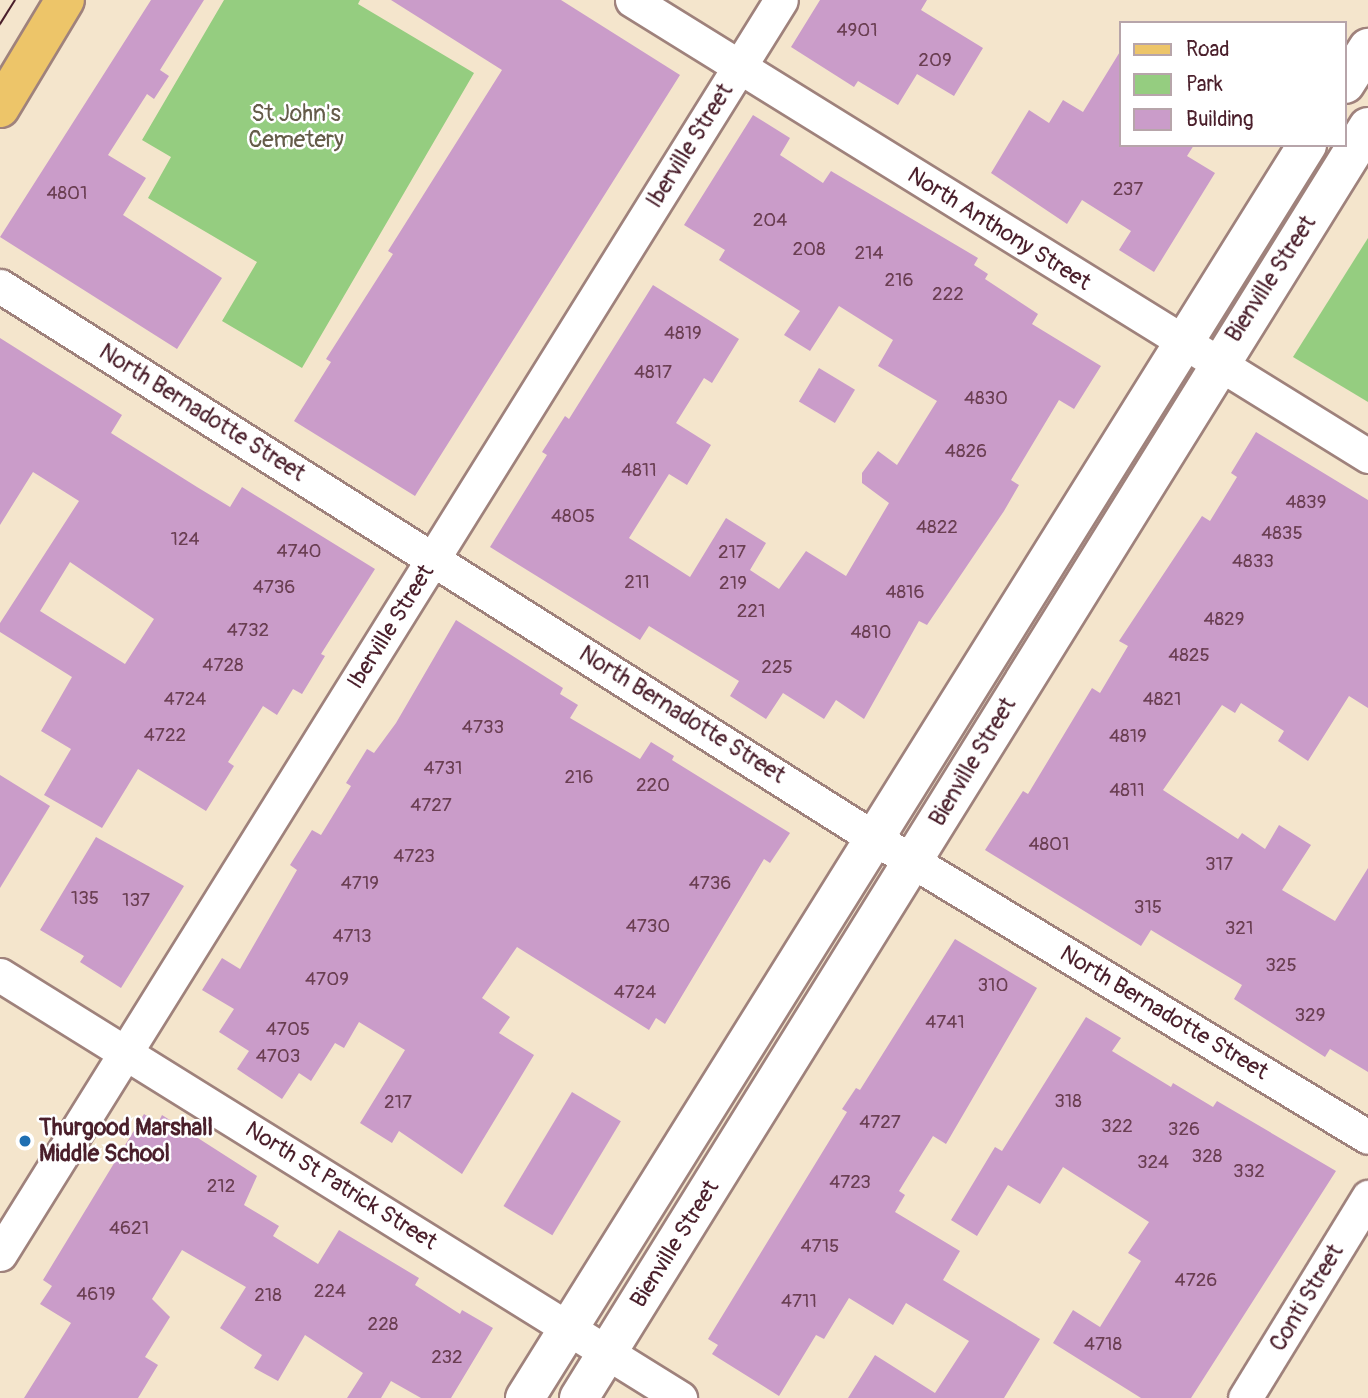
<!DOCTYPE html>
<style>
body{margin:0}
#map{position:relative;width:1368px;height:1398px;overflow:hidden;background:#f4e5cc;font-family:Pangolin,sans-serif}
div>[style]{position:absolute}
.green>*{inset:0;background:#95cd80}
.building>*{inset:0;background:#ca9cc9;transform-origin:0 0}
.roads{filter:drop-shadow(2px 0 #9f827c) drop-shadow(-2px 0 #9f827c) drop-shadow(0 2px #9f827c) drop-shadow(0 -2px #9f827c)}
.minor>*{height:33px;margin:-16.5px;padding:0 16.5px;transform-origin:16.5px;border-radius:16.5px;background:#fff}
.tertiary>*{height:38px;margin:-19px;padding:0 19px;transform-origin:19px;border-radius:19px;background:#fff}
.primary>*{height:38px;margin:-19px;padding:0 19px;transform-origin:19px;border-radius:19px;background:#edc569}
.tram>*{height:2px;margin:-1px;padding:0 1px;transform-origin:1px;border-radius:1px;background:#4a1f2b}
.dots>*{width:19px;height:19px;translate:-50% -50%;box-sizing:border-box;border:4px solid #fff;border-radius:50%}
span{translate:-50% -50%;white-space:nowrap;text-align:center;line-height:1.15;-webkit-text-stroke:5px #fff;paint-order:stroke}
.number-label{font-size:19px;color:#6a3e52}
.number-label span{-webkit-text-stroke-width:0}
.park-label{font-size:23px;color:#645c49}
.street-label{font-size:23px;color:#4a1f2b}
.poi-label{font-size:23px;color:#4a1f2b;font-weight:700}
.left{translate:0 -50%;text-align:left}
.legend{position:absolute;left:1119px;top:21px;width:228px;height:126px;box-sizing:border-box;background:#fff;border:2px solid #b7a5aa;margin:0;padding:9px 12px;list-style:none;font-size:21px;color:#4a1f2b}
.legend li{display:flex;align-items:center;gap:14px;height:35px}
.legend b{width:35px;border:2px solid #b7a5aa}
</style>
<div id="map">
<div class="green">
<i style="clip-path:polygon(224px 0,360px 0,358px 4px,474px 73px,302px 368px,222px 321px,257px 262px,148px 198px,171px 157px,142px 140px)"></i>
<i style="clip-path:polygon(1368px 238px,1368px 402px,1293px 357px)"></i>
</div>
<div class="building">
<i style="clip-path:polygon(151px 0,204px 0,160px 70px,169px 76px,154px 99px,147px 94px,108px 155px,146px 178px,123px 215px,222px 278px,177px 349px,0 237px)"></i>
<i style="clip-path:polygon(391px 0,561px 0,680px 75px,415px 496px,294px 421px,331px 362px,326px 359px,393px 254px,388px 251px,502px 70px)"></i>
<i style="clip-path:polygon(820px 0,927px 0,921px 10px,983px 48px,954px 96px,917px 74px,898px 105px,858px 81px,854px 87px,791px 47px)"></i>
<i style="clip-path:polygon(1121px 50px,1121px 145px,1194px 145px,1187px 156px,1215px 173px,1154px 272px,1119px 250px,1131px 231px,1082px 200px,1067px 224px,991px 173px,1029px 110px,1049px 123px,1063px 100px,1083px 112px)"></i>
<i style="clip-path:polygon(753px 115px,790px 138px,780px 155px,823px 183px,831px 171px,978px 258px,974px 265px,988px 274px,985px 279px,1038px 314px,1032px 324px,1101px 366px,1074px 409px,1059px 400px,1011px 480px,1019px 485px,1004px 511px,927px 625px,919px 621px,864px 719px,836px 700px,824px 719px,783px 693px,766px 719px,730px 696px,739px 681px,649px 626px,640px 640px,490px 547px,547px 455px,542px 452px,565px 416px,569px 419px,653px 285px,739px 339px,712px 383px,704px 378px,676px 423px,711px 445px,687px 485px,669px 474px,629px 538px,690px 577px,726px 518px,766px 543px,750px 570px,779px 589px,806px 551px,846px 576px,889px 503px,862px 483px,862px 473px,878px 451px,897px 465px,937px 401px,878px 366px,893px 340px,839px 306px,810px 351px,784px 335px,800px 311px,719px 260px,725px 250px,684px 225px)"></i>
<i style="clip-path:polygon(evenodd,0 338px,122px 415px,111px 433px,197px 487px,230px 507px,242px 487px,375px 569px,321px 654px,325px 656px,302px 694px,293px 689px,277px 715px,263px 706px,228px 762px,234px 766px,206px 811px,138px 769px,102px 828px,44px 795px,71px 749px,41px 731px,72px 677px,0 632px,0 623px,79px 501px,33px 472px,0 525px,0 338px,70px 562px,154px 619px,125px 664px,40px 611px,70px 562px)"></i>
<i style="left:819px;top:368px;width:42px;height:39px;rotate:31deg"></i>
<i style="clip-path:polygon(1256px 432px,1368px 500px,1368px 708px,1349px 696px,1308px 761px,1278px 741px,1284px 731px,1241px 703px,1235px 713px,1222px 705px,1163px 790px,1238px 839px,1242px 833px,1265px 849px,1279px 825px,1311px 845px,1282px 890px,1335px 921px,1368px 868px,1368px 1072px,1330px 1049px,1325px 1057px,1234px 999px,1242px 985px,1179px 947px,1151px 930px,1141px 946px,985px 850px,1023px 791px,1028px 794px,1092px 688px,1100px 693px,1128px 646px,1119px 641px,1202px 516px,1210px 521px,1237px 477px,1231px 473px)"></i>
<i style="clip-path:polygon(456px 620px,563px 688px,560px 694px,578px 705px,570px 718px,640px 759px,651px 742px,674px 756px,672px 760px,790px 833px,770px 863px,764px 859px,665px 1024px,656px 1018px,649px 1030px,517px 947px,482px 998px,510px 1017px,499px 1033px,534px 1055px,462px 1174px,399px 1131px,392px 1143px,360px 1123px,405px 1050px,359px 1022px,344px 1048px,335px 1043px,311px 1081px,299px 1073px,282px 1099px,237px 1069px,249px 1051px,219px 1032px,234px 1009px,202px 990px,222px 958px,240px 969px,297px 870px,290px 865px,312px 830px,321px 835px,351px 786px,346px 783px,367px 749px,374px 753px,396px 723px)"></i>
<i style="clip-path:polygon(0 775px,50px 806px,0 888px)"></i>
<i style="clip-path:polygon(96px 837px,184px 886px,121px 988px,80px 962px,84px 956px,40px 930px)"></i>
<i style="clip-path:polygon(955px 939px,1037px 988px,946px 1144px,933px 1136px,899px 1191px,905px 1195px,895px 1212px,960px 1251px,943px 1280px,1040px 1339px,1004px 1398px,848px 1398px,875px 1355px,935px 1393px,969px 1341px,906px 1303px,893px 1325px,849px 1298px,824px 1339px,816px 1335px,779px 1396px,712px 1354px,718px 1345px,708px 1339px,847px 1112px,842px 1109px,856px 1088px,860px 1090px)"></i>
<i style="clip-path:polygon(1086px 1017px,1121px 1038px,1112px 1051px,1171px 1087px,1173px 1083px,1213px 1107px,1217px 1101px,1336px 1171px,1191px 1398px,1141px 1398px,1053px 1343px,1073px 1310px,1100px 1327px,1141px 1261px,1128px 1253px,1149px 1222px,1063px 1167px,1040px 1204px,1008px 1185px,977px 1236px,951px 1220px,995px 1147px,1002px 1151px)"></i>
<i style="left:572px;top:1092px;width:57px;height:133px;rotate:31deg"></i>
<i style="clip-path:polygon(144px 1114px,158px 1123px,162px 1115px,257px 1176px,244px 1205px,279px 1226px,273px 1236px,318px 1264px,339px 1230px,419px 1278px,415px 1285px,460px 1314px,462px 1310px,493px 1328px,451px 1398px,421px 1398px,391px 1381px,381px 1398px,347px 1398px,363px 1373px,305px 1335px,278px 1381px,254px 1368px,262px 1355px,220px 1328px,246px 1287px,182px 1250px,152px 1299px,170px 1317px,145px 1357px,158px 1365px,138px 1398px,24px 1398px,71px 1323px,40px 1304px,52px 1286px,43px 1280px)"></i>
</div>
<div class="roads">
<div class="minor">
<i style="left:632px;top:0;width:866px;rotate:31.78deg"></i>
<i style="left:0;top:286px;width:1034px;rotate:32.28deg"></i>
<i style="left:874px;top:838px;width:577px;rotate:31.18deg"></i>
<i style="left:0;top:975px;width:801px;rotate:31.88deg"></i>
<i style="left:0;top:1254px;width:1477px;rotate:-58.09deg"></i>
<i style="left:1245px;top:1398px;width:236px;rotate:-58.5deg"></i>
</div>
<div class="tertiary">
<i style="left:1345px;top:84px;width:43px;rotate:-57.4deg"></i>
<i style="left:525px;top:1398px;width:1477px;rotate:-58.03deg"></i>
<i style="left:579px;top:1398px;width:1496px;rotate:-58.17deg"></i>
</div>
<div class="primary">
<i style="left:0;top:108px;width:126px;rotate:-59deg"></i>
</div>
</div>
<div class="tram">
<i style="left:0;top:24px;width:28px;rotate:-58deg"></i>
</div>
<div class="dots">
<i style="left:25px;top:1141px;background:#1f6fb2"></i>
</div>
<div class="number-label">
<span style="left:857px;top:31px">4901</span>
<span style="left:935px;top:61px">209</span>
<span style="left:1128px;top:190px">237</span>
<span style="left:67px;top:194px">4801</span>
<span style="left:770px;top:221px">204</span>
<span style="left:809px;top:250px">208</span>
<span style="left:869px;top:254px">214</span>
<span style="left:899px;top:281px">216</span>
<span style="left:948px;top:295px">222</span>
<span style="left:683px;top:334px">4819</span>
<span style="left:653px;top:373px">4817</span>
<span style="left:986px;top:399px">4830</span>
<span style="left:966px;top:452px">4826</span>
<span style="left:639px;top:471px">4811</span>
<span style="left:1306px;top:503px">4839</span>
<span style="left:573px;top:517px">4805</span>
<span style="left:937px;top:528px">4822</span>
<span style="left:1282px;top:534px">4835</span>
<span style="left:185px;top:540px">124</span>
<span style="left:299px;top:552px">4740</span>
<span style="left:732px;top:553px">217</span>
<span style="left:1253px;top:562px">4833</span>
<span style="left:637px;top:583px">211</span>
<span style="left:733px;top:584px">219</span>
<span style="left:274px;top:588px">4736</span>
<span style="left:905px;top:593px">4816</span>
<span style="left:751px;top:612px">221</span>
<span style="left:1224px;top:620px">4829</span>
<span style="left:248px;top:631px">4732</span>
<span style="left:871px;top:633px">4810</span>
<span style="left:1189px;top:656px">4825</span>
<span style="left:223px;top:666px">4728</span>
<span style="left:777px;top:668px">225</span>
<span style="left:185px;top:700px">4724</span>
<span style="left:1162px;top:700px">4821</span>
<span style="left:483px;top:728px">4733</span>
<span style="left:165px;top:736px">4722</span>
<span style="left:1128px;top:737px">4819</span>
<span style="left:443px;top:769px">4731</span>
<span style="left:579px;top:778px">216</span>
<span style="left:653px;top:786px">220</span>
<span style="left:1127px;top:791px">4811</span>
<span style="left:431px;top:806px">4727</span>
<span style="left:1049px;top:845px">4801</span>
<span style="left:414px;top:857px">4723</span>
<span style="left:1219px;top:865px">317</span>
<span style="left:360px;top:884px">4719</span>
<span style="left:710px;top:884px">4736</span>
<span style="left:85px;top:899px">135</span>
<span style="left:136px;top:901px">137</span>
<span style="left:1148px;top:908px">315</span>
<span style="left:648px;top:927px">4730</span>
<span style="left:1239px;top:929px">321</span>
<span style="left:352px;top:937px">4713</span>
<span style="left:1281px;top:966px">325</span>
<span style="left:327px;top:980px">4709</span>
<span style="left:993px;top:986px">310</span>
<span style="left:635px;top:993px">4724</span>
<span style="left:1310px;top:1016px">329</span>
<span style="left:945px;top:1023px">4741</span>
<span style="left:288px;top:1030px">4705</span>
<span style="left:278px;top:1057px">4703</span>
<span style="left:1068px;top:1102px">318</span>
<span style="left:398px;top:1103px">217</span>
<span style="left:880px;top:1123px">4727</span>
<span style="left:1117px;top:1127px">322</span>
<span style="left:1184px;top:1130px">326</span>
<span style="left:1207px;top:1157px">328</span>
<span style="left:1153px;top:1163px">324</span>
<span style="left:1249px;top:1172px">332</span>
<span style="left:850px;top:1183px">4723</span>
<span style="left:221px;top:1187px">212</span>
<span style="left:129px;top:1229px">4621</span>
<span style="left:820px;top:1247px">4715</span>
<span style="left:1196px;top:1281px">4726</span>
<span style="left:330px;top:1292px">224</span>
<span style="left:96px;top:1295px">4619</span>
<span style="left:268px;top:1296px">218</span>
<span style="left:799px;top:1302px">4711</span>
<span style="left:383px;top:1325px">228</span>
<span style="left:1103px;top:1345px">4718</span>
<span style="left:447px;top:1358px">232</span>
</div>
<div class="park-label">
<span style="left:296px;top:127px">St John's<br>Cemetery</span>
</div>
<div class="street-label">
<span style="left:690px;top:146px;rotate:-58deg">Iberville Street</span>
<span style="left:999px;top:229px;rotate:32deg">North Anthony Street</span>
<span style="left:1271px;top:279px;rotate:-57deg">Bienville Street</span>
<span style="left:202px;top:413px;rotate:32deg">North Bernadotte Street</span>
<span style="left:391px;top:627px;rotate:-58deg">Iberville Street</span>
<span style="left:682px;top:715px;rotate:32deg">North Bernadotte Street</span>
<span style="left:973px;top:762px;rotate:-59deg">Bienville Street</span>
<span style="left:1164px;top:1013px;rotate:31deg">North Bernadotte Street</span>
<span style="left:341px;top:1186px;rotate:32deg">North St Patrick Street</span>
<span style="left:675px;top:1244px;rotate:-58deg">Bienville Street</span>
<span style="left:1307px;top:1298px;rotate:-59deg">Conti Street</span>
</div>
<div class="poi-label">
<span class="left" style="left:39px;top:1141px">Thurgood Marshall<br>Middle School</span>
</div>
<ul class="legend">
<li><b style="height:9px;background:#edc569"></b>Road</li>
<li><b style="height:19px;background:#95cd80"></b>Park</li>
<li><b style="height:19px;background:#ca9cc9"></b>Building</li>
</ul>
</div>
